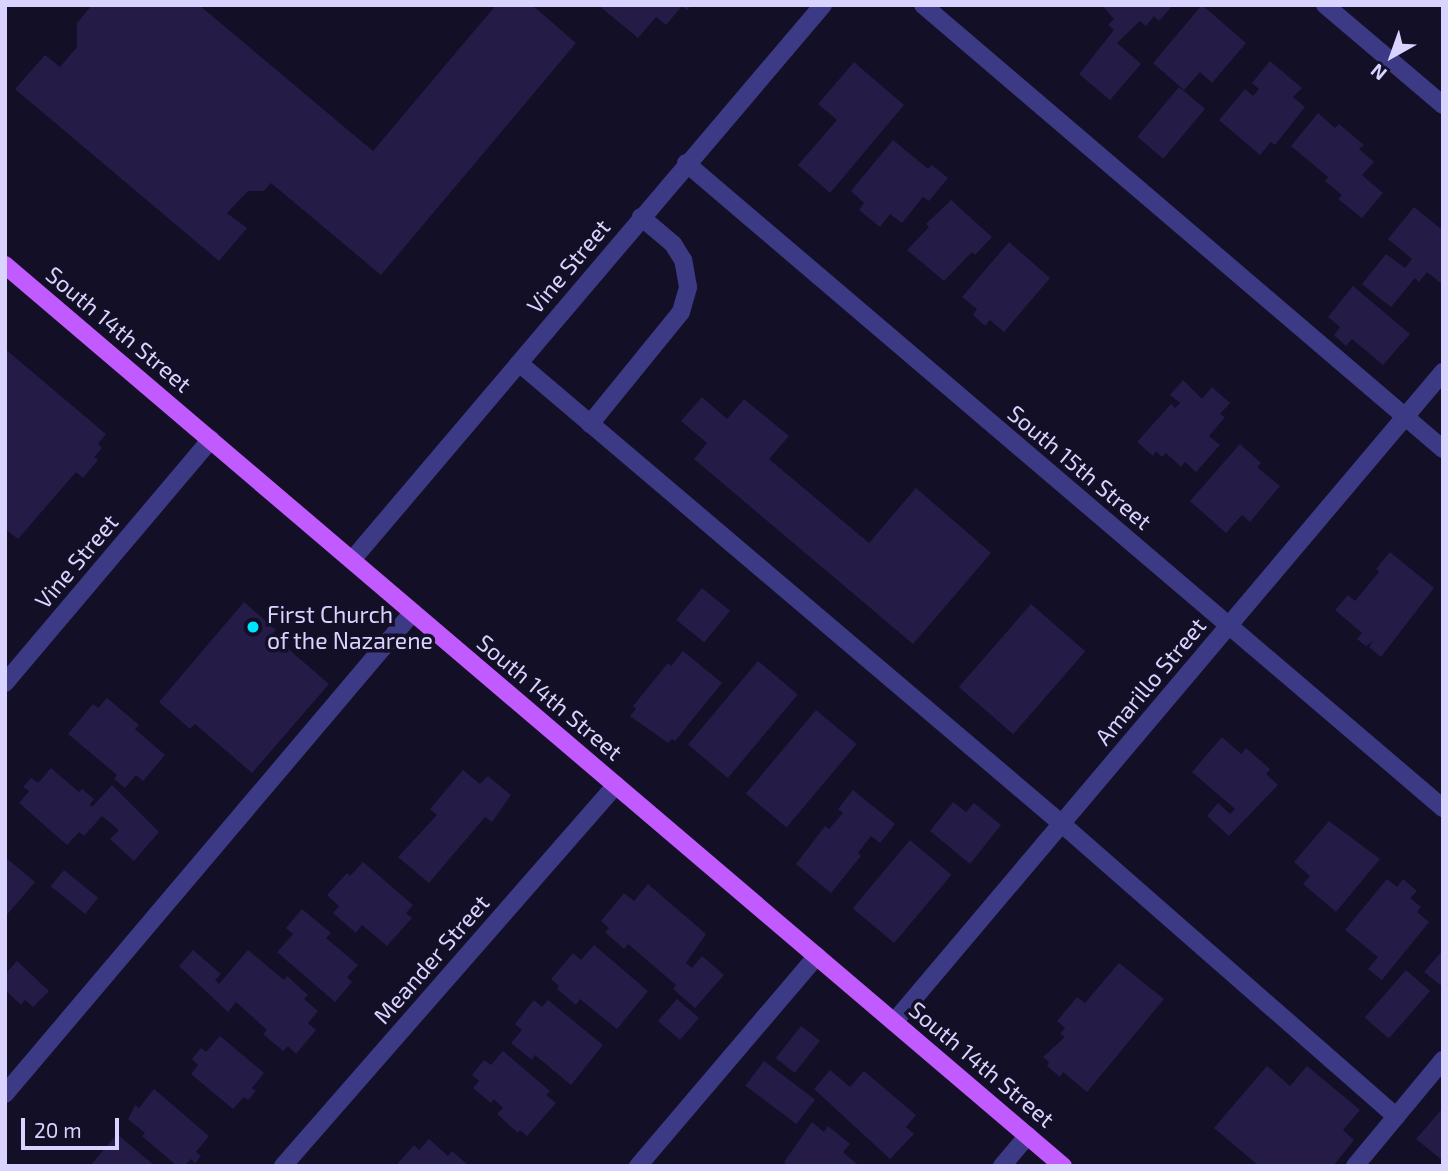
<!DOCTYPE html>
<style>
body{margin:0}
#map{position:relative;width:1448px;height:1171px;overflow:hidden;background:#130f26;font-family:"Exo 2",sans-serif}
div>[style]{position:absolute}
.building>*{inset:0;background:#241b47;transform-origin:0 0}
.minor>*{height:18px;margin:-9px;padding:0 9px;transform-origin:9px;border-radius:9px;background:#3d3a85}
.major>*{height:18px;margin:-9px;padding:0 9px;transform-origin:9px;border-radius:9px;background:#c25bff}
.dots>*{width:19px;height:19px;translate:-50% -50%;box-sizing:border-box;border:4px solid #130f26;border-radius:50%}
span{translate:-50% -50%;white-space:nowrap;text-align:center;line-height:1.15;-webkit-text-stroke:7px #130f26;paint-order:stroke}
.street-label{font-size:23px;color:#d9d4ff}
.poi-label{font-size:23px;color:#d9d4ff}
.left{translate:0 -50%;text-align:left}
.frame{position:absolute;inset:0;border:7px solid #d9d4ff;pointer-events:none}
.north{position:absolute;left:1357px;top:21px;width:70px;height:70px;-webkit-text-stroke:5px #130f26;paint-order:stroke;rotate:220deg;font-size:19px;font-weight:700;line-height:28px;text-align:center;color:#d9d4ff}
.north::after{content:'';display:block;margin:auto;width:24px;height:32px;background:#d9d4ff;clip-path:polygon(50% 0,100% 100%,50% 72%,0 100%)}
.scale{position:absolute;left:21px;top:1118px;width:98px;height:32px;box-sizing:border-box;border:4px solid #d9d4ff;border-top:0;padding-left:9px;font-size:21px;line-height:24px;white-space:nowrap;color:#d9d4ff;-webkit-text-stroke:5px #130f26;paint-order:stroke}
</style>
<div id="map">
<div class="building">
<i style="clip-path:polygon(92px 5px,199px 5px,373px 151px,496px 5px,532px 5px,576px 43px,381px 275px,271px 183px,264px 191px,248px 191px,227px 213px,247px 228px,219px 261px,15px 89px,45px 55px,60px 67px,77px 47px,77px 23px)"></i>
<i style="clip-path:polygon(598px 5px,691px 5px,687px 10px,682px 6px,666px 25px,656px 17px,638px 38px)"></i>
<i style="clip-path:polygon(1102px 5px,1173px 5px,1159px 21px,1154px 16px,1146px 26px,1140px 21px,1117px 43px,1141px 64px,1110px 100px,1079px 74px,1114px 30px,1108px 25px,1114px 19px)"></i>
<i style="clip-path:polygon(1202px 5px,1246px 43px,1212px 83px,1200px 72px,1184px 90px,1153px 63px)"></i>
<i style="clip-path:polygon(1270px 61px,1302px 88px,1293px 97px,1305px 107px,1275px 145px,1271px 142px,1260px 155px,1219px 120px,1245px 89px,1253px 96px,1259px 89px,1252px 83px)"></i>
<i style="clip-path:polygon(854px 62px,904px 105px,830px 193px,798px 165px,837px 120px,818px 104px)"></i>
<i style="left:1179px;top:87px;width:34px;height:65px;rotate:40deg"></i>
<i style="clip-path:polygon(1318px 113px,1335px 128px,1339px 124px,1364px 145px,1359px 149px,1374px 162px,1362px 175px,1383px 193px,1362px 218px,1338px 199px,1342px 195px,1325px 181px,1328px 177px,1291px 146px)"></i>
<i style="clip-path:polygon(893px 140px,928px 169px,932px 165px,948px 178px,929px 201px,923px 197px,902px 223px,890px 214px,880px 227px,859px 210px,864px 203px,851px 191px)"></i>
<i style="clip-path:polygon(951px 200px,992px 237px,975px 255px,972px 252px,944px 281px,907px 250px,929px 227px,926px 224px)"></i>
<i style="clip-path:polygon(1414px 207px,1441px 229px,1443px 227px,1443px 285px,1427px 272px,1419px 282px,1415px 278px,1391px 307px,1362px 284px,1386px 254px,1405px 268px,1412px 259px,1388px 239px)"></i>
<i style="clip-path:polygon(1009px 242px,1050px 278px,1004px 332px,990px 320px,985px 326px,973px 315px,977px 309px,962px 297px)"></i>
<i style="clip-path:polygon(1353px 286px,1410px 334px,1383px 365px,1352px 339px,1346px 346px,1334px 335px,1340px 327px,1328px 317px)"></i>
<i style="clip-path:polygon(5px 349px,106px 434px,98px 444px,102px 448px,94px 457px,98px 460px,83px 478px,76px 472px,18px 539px,5px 529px)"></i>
<i style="clip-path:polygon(1183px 380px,1202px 399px,1212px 387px,1230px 403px,1220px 414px,1225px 417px,1209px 436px,1220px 445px,1196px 472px,1185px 462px,1181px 467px,1166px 453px,1162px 457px,1156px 451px,1153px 456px,1137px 442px,1171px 404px,1175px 408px,1180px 403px,1170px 395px)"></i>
<i style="clip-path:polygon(702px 397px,727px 419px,744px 399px,789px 436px,769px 459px,869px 543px,916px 488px,991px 553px,913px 644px,694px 459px,707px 443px,681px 421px)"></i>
<i style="clip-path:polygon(1240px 444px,1261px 463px,1257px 467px,1280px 486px,1250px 522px,1242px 515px,1226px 533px,1190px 501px)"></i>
<i style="clip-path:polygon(1390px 552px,1434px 588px,1381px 657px,1369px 647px,1373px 641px,1366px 646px,1357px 639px,1362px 633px,1335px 610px,1348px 595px,1355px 601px,1379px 572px,1376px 569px)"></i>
<i style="left:702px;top:588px;width:36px;height:41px;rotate:39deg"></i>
<i style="clip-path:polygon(244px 602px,276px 630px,272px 635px,329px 684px,252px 773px,195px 724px,190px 729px,159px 702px)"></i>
<i style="left:1031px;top:604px;width:72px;height:110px;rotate:41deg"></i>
<i style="clip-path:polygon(683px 651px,722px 683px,675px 741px,672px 739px,668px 743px,630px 716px,636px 709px,633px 706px,668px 663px,671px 666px)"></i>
<i style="left:758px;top:661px;width:52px;height:109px;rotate:40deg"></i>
<i style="clip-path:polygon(107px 698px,139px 725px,135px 729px,165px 755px,143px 781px,136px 775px,125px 788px,114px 779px,117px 775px,68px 734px,93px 704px,98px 708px)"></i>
<i style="left:816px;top:710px;width:53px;height:109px;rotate:40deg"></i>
<i style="clip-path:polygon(1222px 737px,1241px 754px,1246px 748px,1270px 769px,1266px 774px,1278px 785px,1229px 836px,1207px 816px,1218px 803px,1230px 814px,1235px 809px,1192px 772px)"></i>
<i style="clip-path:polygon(51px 768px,79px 792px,82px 789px,94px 799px,90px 804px,92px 807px,112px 785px,159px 832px,134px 861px,110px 839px,119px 830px,102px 816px,84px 836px,79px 832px,67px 845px,19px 803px,29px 791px,23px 787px,31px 778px,38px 783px)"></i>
<i style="clip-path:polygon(463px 770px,480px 784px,488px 776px,511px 795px,492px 822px,485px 817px,429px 883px,398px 857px,437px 815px,430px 809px)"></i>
<i style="clip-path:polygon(853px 790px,895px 824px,880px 843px,871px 836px,858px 853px,861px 856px,831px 893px,796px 864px,825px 826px,829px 829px,843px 813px,838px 809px)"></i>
<i style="clip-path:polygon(953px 802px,966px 812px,974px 803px,1001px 825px,970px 864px,930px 831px)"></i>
<i style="clip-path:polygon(1329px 821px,1380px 859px,1336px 912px,1303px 884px,1310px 876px,1294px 862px)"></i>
<i style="left:910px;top:840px;width:54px;height:89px;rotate:40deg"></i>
<i style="clip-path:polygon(5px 857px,35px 882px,5px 917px)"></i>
<i style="clip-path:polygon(363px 862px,413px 905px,406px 913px,412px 918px,387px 946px,362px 925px,356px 933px,333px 913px,339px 906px,327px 895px,347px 873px,350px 876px)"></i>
<i style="left:64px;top:870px;width:44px;height:21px;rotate:39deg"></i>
<i style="clip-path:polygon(1387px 879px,1397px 887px,1403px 879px,1417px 891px,1410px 898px,1421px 907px,1417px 912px,1429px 922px,1382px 980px,1368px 969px,1378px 957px,1345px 930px)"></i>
<i style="clip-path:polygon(648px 884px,706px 934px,686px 963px,692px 968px,702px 956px,724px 975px,695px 1008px,673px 989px,676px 985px,628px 944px,624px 949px,605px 932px,609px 928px,601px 921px,624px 893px,634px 901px)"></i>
<i style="clip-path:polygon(302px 909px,331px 933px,326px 938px,358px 965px,347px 977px,352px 982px,335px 1002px,277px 952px,293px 934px,286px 928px)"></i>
<i style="clip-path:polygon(594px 945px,648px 991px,617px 1029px,580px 999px,576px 1005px,557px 989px,559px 986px,551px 979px,573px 953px,581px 960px)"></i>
<i style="clip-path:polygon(193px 950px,221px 974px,215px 980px,219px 984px,248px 950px,284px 980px,287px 976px,308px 995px,304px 999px,318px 1011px,308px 1023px,316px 1030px,296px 1054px,288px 1046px,283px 1051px,263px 1034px,267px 1030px,236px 1002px,228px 1012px,179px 966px)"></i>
<i style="clip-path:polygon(1443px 950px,1443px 987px,1424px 972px)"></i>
<i style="clip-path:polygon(17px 961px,49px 991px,33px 1007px,25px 1000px,21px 1005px,5px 990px,5px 974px)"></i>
<i style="clip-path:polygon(1119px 963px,1164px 999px,1087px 1092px,1063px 1072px,1060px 1077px,1047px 1066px,1049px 1062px,1043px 1057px,1065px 1037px,1060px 1034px,1065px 1028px,1057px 1021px,1077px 997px,1085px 1003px)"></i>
<i style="left:1406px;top:970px;width:32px;height:63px;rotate:41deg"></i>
<i style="left:677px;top:999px;width:29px;height:29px;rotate:41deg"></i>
<i style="clip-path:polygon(534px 1000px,542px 1007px,548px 1000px,603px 1045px,571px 1085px,535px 1055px,532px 1060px,511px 1043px,522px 1030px,515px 1024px)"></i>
<i style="left:801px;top:1026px;width:24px;height:41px;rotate:38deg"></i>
<i style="clip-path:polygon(220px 1036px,264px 1073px,252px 1088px,256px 1091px,248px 1100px,244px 1097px,233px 1109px,191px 1074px,198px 1065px,192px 1059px,201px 1048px,206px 1052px)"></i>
<i style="clip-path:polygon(503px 1051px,550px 1091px,546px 1095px,556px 1103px,527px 1136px,520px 1130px,518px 1133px,497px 1114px,503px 1108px,494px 1099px,491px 1103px,473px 1088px,479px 1081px,472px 1075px,484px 1060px,491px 1065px)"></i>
<i style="left:764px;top:1061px;width:64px;height:31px;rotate:37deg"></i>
<i style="clip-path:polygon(1267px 1066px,1290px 1086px,1307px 1066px,1360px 1110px,1343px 1130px,1354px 1140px,1333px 1166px,1259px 1166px,1214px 1128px)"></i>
<i style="clip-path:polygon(830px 1070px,850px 1087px,864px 1071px,916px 1115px,906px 1127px,914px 1134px,890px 1159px,814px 1089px)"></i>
<i style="clip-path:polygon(154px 1089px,209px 1136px,196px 1152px,201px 1156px,195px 1163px,191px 1159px,185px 1166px,177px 1166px,142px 1136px,145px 1133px,128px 1119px,135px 1105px,139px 1108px)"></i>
<i style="clip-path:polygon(1443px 1108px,1443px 1161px,1416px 1139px)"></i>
<i style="clip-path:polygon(812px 1122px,824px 1132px,828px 1126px,850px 1144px,843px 1152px,859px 1166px,789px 1166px,784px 1162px)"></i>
<i style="clip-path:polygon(117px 1134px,155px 1166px,90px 1166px)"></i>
<i style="clip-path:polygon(429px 1139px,448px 1156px,452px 1151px,469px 1166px,401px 1166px,398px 1163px,414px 1145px,419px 1150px)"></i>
</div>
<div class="minor">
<i style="left:923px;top:5px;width:684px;rotate:40.49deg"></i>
<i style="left:1325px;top:5px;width:155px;rotate:40.3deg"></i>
<i style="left:686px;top:163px;width:995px;rotate:40.43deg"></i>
<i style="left:519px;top:363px;width:712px;rotate:40.33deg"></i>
<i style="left:1062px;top:824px;width:444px;rotate:41.2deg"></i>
<i style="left:590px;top:424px;width:144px;rotate:-50.9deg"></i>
<i style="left:681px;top:312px;width:26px;rotate:-74deg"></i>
<i style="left:688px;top:287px;width:27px;rotate:-100deg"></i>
<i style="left:683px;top:260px;width:19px;rotate:-122deg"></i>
<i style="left:673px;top:244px;width:42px;rotate:-139.8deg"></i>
<i style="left:352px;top:560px;width:728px;rotate:-49.68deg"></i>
<i style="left:5px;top:683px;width:319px;rotate:-49.8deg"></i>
<i style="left:894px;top:1022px;width:851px;rotate:-49.82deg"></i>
<i style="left:5px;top:1094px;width:631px;rotate:-49.75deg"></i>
<i style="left:283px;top:1166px;width:506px;rotate:-48.85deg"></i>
<i style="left:638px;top:1166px;width:276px;rotate:-49.6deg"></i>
<i style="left:1002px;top:1166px;width:40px;rotate:-50deg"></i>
<i style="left:1355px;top:1166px;width:138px;rotate:-50.3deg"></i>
</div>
<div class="major">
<i style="left:5px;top:265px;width:1390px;rotate:40.42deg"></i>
</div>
<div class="dots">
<i style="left:253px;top:627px;background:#00e5ff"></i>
</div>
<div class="street-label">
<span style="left:568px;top:266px;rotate:-50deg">Vine Street</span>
<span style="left:119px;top:329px;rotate:40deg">South 14th Street</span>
<span style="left:1080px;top:467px;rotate:40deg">South 15th Street</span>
<span style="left:76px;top:561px;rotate:-50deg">Vine Street</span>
<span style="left:1150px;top:681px;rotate:-50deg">Amarillo Street</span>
<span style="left:550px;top:697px;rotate:40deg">South 14th Street</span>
<span style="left:431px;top:959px;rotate:-49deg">Meander Street</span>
<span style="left:982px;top:1064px;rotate:40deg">South 14th Street</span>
</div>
<div class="poi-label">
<span class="left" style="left:267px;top:627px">First Church<br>of the Nazarene</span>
</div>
<div class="frame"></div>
<div class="north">N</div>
<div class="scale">20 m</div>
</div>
